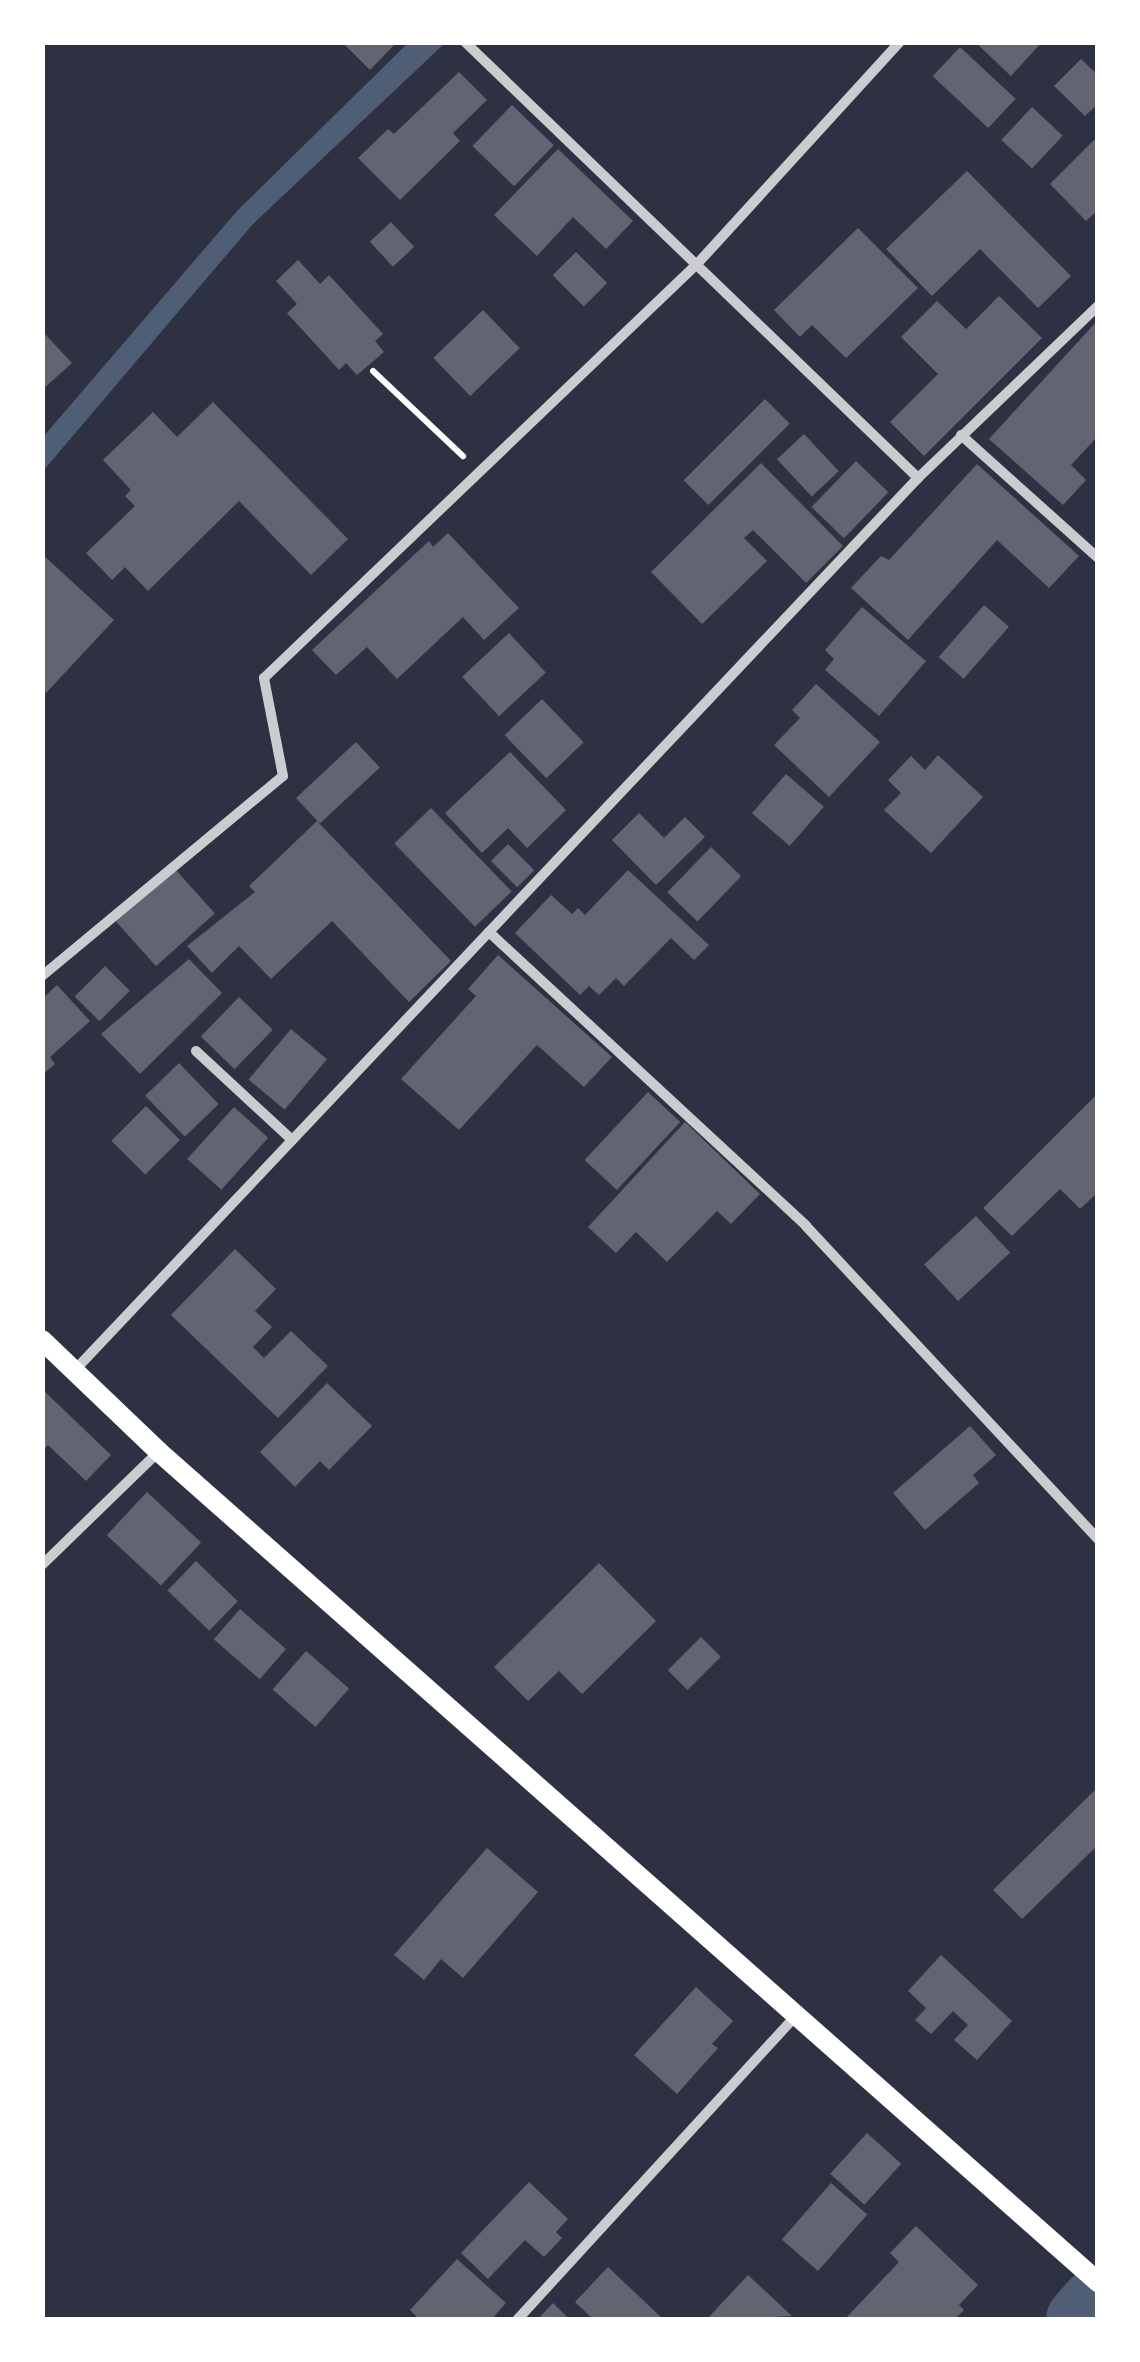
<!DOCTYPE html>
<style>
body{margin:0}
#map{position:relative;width:1140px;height:2362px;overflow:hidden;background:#2d3142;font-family:Raleway,sans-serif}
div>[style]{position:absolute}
.water>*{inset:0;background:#4f5d75}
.river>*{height:72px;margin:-36px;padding:0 36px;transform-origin:36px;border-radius:36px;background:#4f5d75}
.building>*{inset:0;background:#626471;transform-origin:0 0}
.path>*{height:6px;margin:-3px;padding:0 3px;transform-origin:3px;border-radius:3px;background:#fff}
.minor>*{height:10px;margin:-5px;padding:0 5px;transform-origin:5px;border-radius:5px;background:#caccd0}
.secondary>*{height:20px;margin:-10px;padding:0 10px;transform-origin:10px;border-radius:10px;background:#fff}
span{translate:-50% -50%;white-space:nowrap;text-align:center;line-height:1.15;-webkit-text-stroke:10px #fff;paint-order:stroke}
.frame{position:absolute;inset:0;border:45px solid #fff;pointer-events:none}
</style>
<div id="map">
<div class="water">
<i style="clip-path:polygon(409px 42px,445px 43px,252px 225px,43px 471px,43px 437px,237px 211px)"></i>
</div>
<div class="river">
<i style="left:1082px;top:2320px;width:24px;rotate:-48deg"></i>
</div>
<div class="building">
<i style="clip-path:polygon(342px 42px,397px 42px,370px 70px)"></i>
<i style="clip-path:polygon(975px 42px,1042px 42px,1011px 76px)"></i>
<i style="left:960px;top:47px;width:76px;height:40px;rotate:43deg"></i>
<i style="clip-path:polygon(1081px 59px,1098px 75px,1098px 104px,1085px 116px,1054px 86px)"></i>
<i style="clip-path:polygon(459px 72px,487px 100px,453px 133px,460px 141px,400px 200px,358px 158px,388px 129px,394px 134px)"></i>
<i style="left:512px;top:105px;width:58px;height:57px;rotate:44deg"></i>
<i style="left:1032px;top:107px;width:42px;height:45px;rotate:43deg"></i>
<i style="clip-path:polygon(1098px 136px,1098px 210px,1086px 221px,1050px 184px)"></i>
<i style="clip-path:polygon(558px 149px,633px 221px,606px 249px,573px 217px,537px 256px,494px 215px)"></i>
<i style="clip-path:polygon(967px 171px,1071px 276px,1038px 308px,980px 249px,932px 296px,886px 249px)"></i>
<i style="left:391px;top:222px;width:34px;height:29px;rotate:47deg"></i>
<i style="clip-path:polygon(858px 228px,918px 288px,846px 358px,812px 325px,800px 337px,774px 310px)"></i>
<i style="left:576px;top:252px;width:44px;height:33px;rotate:45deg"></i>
<i style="clip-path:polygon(298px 260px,320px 284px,329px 275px,383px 334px,375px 341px,384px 352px,357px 375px,346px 363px,339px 370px,287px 313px,297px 304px,276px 281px)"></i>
<i style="clip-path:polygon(999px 296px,1042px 338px,924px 456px,890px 422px,938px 374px,901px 337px,937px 301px,966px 329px)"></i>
<i style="left:483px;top:310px;width:53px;height:69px;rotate:46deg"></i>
<i style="clip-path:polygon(1098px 320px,1098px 436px,1071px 465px,1086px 480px,1063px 505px,989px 439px)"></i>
<i style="clip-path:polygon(42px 331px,72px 363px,42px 390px)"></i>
<i style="left:765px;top:399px;width:35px;height:115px;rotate:45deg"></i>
<i style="clip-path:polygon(213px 402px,348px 539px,311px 575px,239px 501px,148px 591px,125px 567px,112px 580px,86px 553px,135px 506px,125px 496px,131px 490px,103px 460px,153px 412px,177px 437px)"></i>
<i style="left:804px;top:434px;width:51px;height:37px;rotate:47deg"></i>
<i style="left:856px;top:461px;width:45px;height:64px;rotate:44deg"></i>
<i style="clip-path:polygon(761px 463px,843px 546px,806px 583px,753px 530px,744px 538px,767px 561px,702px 624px,651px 572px)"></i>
<i style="clip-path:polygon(977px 464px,1079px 556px,1049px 588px,997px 540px,908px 640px,851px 588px,881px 556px,889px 560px)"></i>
<i style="clip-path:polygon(448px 533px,519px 608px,484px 640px,463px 617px,397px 679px,367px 647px,336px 675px,312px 650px,429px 541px,433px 547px)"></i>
<i style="clip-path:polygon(42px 554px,114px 620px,46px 693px,42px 690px)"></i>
<i style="left:984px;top:605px;width:33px;height:69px;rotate:41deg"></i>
<i style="clip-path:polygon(862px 607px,926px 661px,879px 716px,825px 670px,834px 659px,825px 650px)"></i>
<i style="left:509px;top:633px;width:54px;height:64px;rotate:47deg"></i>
<i style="clip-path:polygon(816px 684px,880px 742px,829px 797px,774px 745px,800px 718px,792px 710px)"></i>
<i style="left:542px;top:699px;width:60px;height:52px;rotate:46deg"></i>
<i style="left:356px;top:742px;width:35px;height:82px;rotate:47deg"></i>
<i style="clip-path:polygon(510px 752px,566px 810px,527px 848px,508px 828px,482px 853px,445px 813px)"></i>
<i style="clip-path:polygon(938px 755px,983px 797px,931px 853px,884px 810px,901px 793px,888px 780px,911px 756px,925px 770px)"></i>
<i style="left:786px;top:774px;width:50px;height:52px;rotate:41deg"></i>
<i style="left:431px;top:808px;width:116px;height:51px;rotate:46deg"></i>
<i style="clip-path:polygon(639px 813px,664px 838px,685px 817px,705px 837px,656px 885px,612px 840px)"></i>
<i style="clip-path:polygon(317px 821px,451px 961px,409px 1002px,332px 921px,271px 979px,239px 946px,212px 973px,187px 946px,255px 892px,249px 886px)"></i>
<i style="left:508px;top:844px;width:37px;height:24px;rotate:45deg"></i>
<i style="left:711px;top:847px;width:42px;height:63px;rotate:44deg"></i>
<i style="left:174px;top:868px;width:61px;height:79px;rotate:48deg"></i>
<i style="clip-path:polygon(628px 870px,709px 945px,694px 960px,671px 938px,624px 986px,616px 978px,599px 995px,589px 986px,580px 995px,515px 933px,551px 895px,572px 914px,578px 908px,585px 915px)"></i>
<i style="clip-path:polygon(498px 955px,612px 1057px,584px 1087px,537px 1045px,459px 1130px,401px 1079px,476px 996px,468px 989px)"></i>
<i style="clip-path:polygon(189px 959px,222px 993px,140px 1074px,101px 1034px)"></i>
<i style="left:105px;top:966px;width:35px;height:43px;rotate:45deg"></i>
<i style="clip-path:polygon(57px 985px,90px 1021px,50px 1057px,55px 1064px,42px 1075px,42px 999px)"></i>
<i style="left:239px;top:997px;width:47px;height:55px;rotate:44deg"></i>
<i style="left:291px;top:1029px;width:47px;height:66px;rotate:40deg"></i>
<i style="left:179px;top:1063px;width:57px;height:47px;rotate:46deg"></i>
<i style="left:648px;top:1092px;width:44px;height:93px;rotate:43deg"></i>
<i style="clip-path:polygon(1098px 1093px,1098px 1192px,1080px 1209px,1060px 1189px,1012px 1236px,983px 1208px)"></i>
<i style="left:146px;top:1106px;width:48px;height:49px;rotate:45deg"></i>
<i style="left:234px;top:1107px;width:46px;height:70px;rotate:42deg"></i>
<i style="clip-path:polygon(685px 1122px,760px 1194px,731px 1224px,717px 1211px,667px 1262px,636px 1232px,616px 1253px,588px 1227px)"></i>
<i style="left:976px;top:1216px;width:50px;height:71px;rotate:47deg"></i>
<i style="clip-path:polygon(235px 1249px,276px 1289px,255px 1311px,272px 1327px,253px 1347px,264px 1358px,291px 1331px,328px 1366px,278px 1418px,171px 1315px)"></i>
<i style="clip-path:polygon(327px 1383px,372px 1426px,329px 1470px,320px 1461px,295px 1487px,260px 1452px)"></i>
<i style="clip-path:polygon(42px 1389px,111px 1455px,86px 1481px,48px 1445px,42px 1451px)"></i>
<i style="clip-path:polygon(970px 1426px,996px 1455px,973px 1475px,979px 1483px,925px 1530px,893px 1493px)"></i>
<i style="left:147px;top:1492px;width:74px;height:59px;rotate:43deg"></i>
<i style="left:196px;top:1561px;width:58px;height:41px;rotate:44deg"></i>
<i style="clip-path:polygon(599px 1563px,656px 1621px,582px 1694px,559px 1671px,528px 1701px,494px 1667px)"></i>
<i style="left:240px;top:1609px;width:61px;height:40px;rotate:41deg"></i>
<i style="left:701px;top:1637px;width:28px;height:47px;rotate:45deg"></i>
<i style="left:306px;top:1651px;width:57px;height:51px;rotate:41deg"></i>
<i style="clip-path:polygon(1098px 1787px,1098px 1845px,1022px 1919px,993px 1890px)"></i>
<i style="clip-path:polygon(487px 1848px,538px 1892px,463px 1978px,441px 1959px,424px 1980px,394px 1955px)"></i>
<i style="clip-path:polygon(941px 1955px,1012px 2021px,977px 2060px,954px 2040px,968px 2025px,953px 2011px,931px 2034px,915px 2020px,926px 2008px,908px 1991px)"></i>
<i style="clip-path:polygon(696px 1987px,733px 2021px,712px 2044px,718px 2048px,677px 2094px,634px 2055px)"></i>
<i style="left:867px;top:2133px;width:46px;height:55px;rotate:42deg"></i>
<i style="clip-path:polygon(529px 2182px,568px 2219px,556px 2232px,562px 2238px,544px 2257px,525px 2240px,488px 2279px,461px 2253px)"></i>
<i style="left:831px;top:2183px;width:48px;height:75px;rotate:41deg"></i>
<i style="clip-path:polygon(916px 2226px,978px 2285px,959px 2305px,964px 2310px,954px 2320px,844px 2320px,899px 2262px,890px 2253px)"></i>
<i style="clip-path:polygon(457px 2259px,506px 2303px,491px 2320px,420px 2320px,410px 2310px)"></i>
<i style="clip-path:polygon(608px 2267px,664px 2320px,594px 2320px,575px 2302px)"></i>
<i style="clip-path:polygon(748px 2275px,792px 2316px,706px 2320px)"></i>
<i style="clip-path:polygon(553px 2303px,570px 2320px,537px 2320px)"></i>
</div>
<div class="path">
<i style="left:373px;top:371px;width:124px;rotate:43.4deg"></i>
</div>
<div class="minor">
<i style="left:465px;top:42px;width:629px;rotate:43.9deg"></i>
<i style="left:961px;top:435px;width:184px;rotate:41.9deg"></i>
<i style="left:489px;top:932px;width:432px;rotate:42.8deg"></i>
<i style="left:806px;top:1226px;width:428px;rotate:47deg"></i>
<i style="left:42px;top:976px;width:313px;rotate:-39.7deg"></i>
<i style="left:283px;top:776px;width:100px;rotate:-101deg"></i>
<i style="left:264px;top:678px;width:600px;rotate:-43.72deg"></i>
<i style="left:698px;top:263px;width:299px;rotate:-47.6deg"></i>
<i style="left:196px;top:1051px;width:131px;rotate:42.8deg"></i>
<i style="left:75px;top:1370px;width:1227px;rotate:-46.62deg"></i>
<i style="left:918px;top:478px;width:249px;rotate:-43.7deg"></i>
<i style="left:42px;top:1565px;width:162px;rotate:-44.2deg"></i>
<i style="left:517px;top:2320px;width:413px;rotate:-47.5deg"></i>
</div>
<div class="secondary">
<i style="left:42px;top:1340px;width:161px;rotate:43.7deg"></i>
<i style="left:158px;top:1451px;width:1255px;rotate:41.48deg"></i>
</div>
<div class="frame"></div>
</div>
